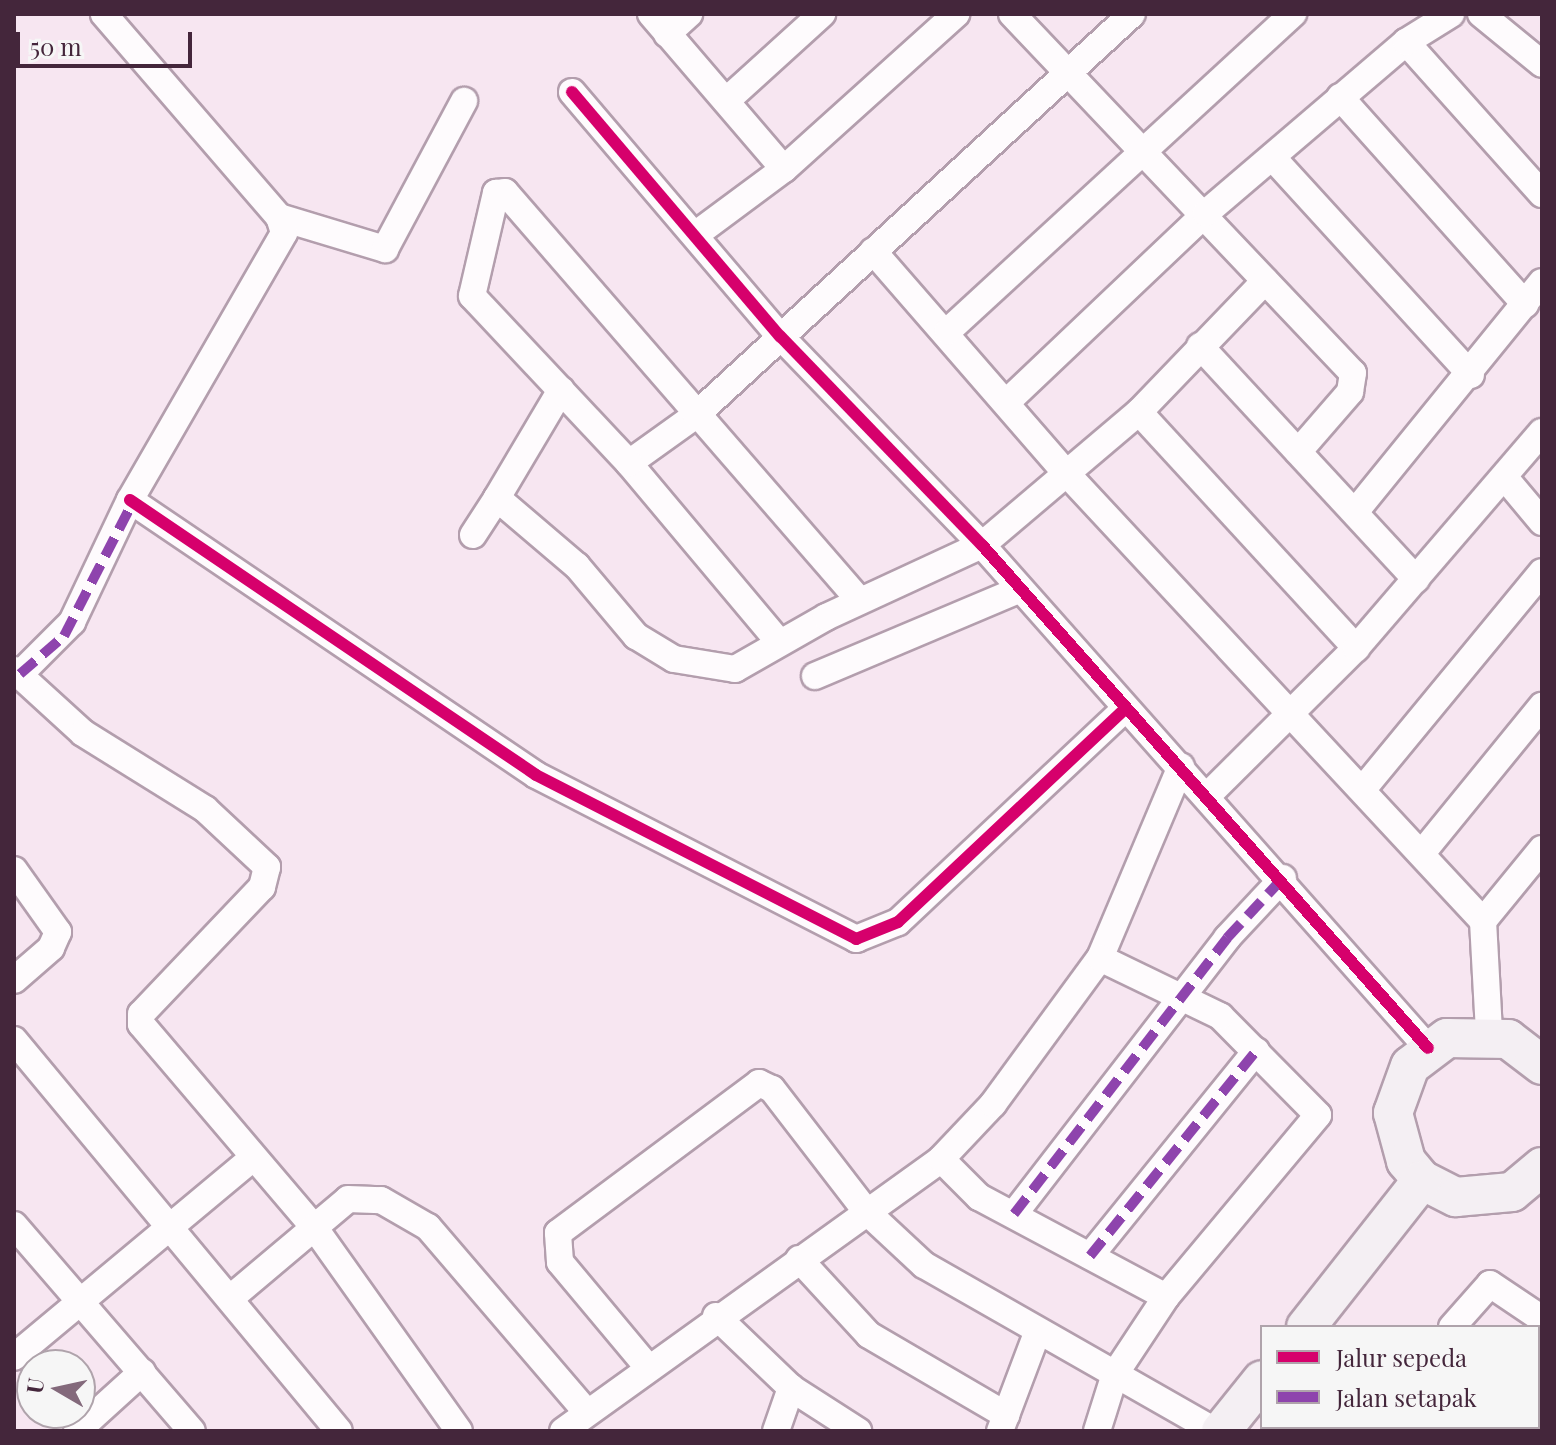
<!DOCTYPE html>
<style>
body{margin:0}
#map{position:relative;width:1556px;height:1445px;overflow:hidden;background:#f7e6f1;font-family:"Playfair Display",serif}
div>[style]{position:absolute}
.roads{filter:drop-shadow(2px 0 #b39ead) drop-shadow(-2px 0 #b39ead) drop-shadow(0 2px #b39ead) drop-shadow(0 -2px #b39ead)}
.street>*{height:26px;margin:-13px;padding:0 13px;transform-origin:13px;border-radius:13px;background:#fefbfd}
.secondary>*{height:38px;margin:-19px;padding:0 19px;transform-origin:19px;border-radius:19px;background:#f4eff3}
.quiet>*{height:10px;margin-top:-5px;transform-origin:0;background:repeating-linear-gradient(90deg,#8e44ad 0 20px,transparent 0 30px)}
.cycleway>*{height:12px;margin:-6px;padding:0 6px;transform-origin:6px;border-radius:6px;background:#d6006c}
span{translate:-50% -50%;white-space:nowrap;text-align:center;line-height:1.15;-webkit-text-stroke:8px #f6f6f6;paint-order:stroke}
.frame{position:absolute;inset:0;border:16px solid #44263b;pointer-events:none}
.legend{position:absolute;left:1260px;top:1325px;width:280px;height:104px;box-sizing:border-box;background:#f6f6f6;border:2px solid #afa3ab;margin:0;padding:10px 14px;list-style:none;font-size:24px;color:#44263b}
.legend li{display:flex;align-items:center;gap:16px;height:40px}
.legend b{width:40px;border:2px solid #afa3ab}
.north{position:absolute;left:16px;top:1349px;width:80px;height:80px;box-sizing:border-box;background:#f6f6f6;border:2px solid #afa3ab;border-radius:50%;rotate:279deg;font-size:22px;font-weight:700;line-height:32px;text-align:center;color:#44263b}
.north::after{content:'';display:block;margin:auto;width:28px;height:36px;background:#83697b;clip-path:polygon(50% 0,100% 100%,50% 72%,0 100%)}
.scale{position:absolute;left:16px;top:32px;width:176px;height:36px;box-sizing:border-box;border:4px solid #44263b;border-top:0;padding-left:10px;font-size:24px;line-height:28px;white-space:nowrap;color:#44263b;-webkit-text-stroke:6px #f6f6f6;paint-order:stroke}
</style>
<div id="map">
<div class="roads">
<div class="street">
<i style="left:651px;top:14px;width:204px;rotate:49.4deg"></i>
<i style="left:1012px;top:14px;width:495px;rotate:46.5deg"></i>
<i style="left:1353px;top:373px;width:19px;rotate:99deg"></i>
<i style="left:1350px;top:392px;width:79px;rotate:130.9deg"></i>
<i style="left:1481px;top:14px;width:79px;rotate:39.3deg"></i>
<i style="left:667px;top:34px;width:30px;rotate:-42deg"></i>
<i style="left:1406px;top:42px;width:204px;rotate:48.2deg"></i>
<i style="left:572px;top:92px;width:321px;rotate:49.6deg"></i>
<i style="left:780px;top:336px;width:291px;rotate:46deg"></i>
<i style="left:982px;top:545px;width:672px;rotate:48.44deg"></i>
<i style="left:1340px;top:97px;width:278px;rotate:48.2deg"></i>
<i style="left:726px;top:101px;width:130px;rotate:-42.2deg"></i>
<i style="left:1272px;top:157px;width:295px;rotate:47.6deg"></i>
<i style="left:279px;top:217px;width:111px;rotate:16.8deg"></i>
<i style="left:385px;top:249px;width:168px;rotate:-61.9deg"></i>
<i style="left:695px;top:235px;width:111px;rotate:-36.6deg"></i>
<i style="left:784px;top:169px;width:232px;rotate:-42deg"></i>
<i style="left:873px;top:251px;width:297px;rotate:49deg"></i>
<i style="left:1068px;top:475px;width:609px;rotate:47.06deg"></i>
<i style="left:1483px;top:921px;width:112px;rotate:86.9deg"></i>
<i style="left:948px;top:331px;width:469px;rotate:-42.6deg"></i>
<i style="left:1200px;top:346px;width:318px;rotate:47.2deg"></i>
<i style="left:561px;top:390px;width:126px;rotate:120.7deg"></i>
<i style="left:497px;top:498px;width:105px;rotate:40.4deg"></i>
<i style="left:577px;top:566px;width:92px;rotate:49.9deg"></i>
<i style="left:636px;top:636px;width:44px;rotate:31.2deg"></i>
<i style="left:674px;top:659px;width:62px;rotate:9.3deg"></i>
<i style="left:735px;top:669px;width:105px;rotate:-29.7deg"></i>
<i style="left:826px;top:617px;width:172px;rotate:-24.8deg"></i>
<i style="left:982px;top:545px;width:206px;rotate:-40.3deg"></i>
<i style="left:1139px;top:412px;width:182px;rotate:-46.1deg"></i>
<i style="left:1009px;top:400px;width:272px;rotate:-43.5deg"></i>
<i style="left:1206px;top:213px;width:263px;rotate:-40.5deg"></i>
<i style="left:1406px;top:42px;width:53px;rotate:-31.9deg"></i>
<i style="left:1139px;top:412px;width:321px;rotate:47.4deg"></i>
<i style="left:629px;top:463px;width:82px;rotate:-35.6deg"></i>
<i style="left:696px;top:415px;width:592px;rotate:-42.61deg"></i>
<i style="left:1506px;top:479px;width:56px;rotate:50.1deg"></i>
<i style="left:130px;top:500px;width:490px;rotate:34.1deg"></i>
<i style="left:536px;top:775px;width:360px;rotate:27.1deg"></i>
<i style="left:856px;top:939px;width:45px;rotate:-22deg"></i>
<i style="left:898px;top:922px;width:310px;rotate:-43.2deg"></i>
<i style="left:1355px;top:512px;width:296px;rotate:-50.9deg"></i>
<i style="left:473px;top:535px;width:44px;rotate:-57deg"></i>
<i style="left:779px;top:642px;width:234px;rotate:-130deg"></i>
<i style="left:629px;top:463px;width:229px;rotate:-133.2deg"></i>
<i style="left:472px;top:296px;width:106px;rotate:-76.9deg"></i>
<i style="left:496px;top:193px;width:9px;rotate:-6deg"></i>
<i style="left:505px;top:192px;width:540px;rotate:49.05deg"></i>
<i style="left:14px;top:670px;width:93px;rotate:42.4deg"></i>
<i style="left:83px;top:733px;width:144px;rotate:31.9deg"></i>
<i style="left:205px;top:809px;width:85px;rotate:43.1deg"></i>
<i style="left:267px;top:867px;width:21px;rotate:104deg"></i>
<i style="left:262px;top:887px;width:175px;rotate:133.6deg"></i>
<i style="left:141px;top:1014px;width:10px;rotate:90deg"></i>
<i style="left:141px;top:1024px;width:267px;rotate:49.6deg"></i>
<i style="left:314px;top:1227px;width:250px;rotate:54.6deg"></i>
<i style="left:20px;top:674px;width:74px;rotate:-45deg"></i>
<i style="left:72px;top:622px;width:135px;rotate:-64.6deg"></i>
<i style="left:130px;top:500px;width:308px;rotate:-60deg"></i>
<i style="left:284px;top:233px;width:17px;rotate:-107deg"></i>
<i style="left:279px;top:217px;width:268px;rotate:-130.8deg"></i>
<i style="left:815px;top:676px;width:218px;rotate:-22.9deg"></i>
<i style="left:1363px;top:789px;width:281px;rotate:-50.5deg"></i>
<i style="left:1208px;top:795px;width:209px;rotate:-44.8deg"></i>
<i style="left:1356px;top:648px;width:285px;rotate:-49.3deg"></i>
<i style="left:1422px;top:853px;width:190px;rotate:-50.8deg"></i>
<i style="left:14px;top:870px;width:76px;rotate:54.6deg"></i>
<i style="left:58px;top:932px;width:17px;rotate:114deg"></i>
<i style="left:51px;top:948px;width:49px;rotate:139.1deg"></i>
<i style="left:1483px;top:921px;width:93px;rotate:-50.7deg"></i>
<i style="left:14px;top:1040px;width:508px;rotate:50.27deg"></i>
<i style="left:941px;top:1159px;width:54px;rotate:45deg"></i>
<i style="left:979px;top:1197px;width:212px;rotate:28.1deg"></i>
<i style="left:1014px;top:1214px;width:349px;rotate:-52.3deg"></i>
<i style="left:1227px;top:938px;width:82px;rotate:-47deg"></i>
<i style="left:14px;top:1225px;width:272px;rotate:49.2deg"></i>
<i style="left:1090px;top:1256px;width:264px;rotate:-51deg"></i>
<i style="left:799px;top:1259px;width:103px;rotate:47.4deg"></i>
<i style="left:869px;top:1335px;width:159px;rotate:30.3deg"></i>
<i style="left:233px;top:1296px;width:150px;rotate:-40.1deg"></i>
<i style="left:348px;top:1199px;width:33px;rotate:2deg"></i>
<i style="left:381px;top:1200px;width:54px;rotate:29.9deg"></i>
<i style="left:428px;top:1227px;width:241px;rotate:49.4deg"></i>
<i style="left:716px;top:1316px;width:104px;rotate:43.8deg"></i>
<i style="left:791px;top:1388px;width:80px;rotate:32.7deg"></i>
<i style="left:1452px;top:1327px;width:57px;rotate:-48.5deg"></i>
<i style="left:1490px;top:1284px;width:63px;rotate:33.9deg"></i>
<i style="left:14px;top:1357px;width:310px;rotate:-39.8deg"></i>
<i style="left:646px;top:1365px;width:134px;rotate:-129.9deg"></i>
<i style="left:560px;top:1262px;width:29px;rotate:-94deg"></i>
<i style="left:558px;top:1233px;width:251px;rotate:-36.7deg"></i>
<i style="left:759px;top:1083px;width:14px;rotate:25deg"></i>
<i style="left:772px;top:1089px;width:154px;rotate:52.4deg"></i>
<i style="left:866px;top:1211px;width:79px;rotate:43deg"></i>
<i style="left:924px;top:1265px;width:335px;rotate:29.7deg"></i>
<i style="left:1531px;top:1427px;width:6px;rotate:39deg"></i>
<i style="left:77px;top:1431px;width:88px;rotate:-42.2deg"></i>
<i style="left:563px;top:1431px;width:466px;rotate:-35.7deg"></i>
<i style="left:941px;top:1159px;width:76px;rotate:-46.6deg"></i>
<i style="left:993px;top:1104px;width:181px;rotate:-53.8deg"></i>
<i style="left:1100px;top:958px;width:208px;rotate:-67.1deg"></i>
<i style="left:776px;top:1431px;width:46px;rotate:-70.8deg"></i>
<i style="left:1000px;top:1431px;width:105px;rotate:-69.3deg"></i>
<i style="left:1097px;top:1431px;width:60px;rotate:-72.5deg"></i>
<i style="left:1115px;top:1374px;width:92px;rotate:-56.5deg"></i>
<i style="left:1166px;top:1297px;width:237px;rotate:-50.1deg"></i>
<i style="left:1318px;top:1115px;width:139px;rotate:-134.7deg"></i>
<i style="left:1220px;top:1016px;width:133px;rotate:-154.2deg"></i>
<i style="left:1375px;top:1431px;width:5px;rotate:-53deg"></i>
<i style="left:1488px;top:1431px;width:5px;rotate:-53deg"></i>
</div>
<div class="secondary">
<i style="left:1542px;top:1065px;width:43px;rotate:-142.6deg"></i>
<i style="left:1508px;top:1039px;width:61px;rotate:-179.1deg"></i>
<i style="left:1447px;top:1038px;width:46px;rotate:142.9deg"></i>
<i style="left:1410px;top:1066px;width:50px;rotate:109.9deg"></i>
<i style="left:1393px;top:1113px;width:50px;rotate:74.8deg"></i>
<i style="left:1406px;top:1161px;width:25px;rotate:50deg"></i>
<i style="left:1422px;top:1180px;width:38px;rotate:27deg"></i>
<i style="left:1456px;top:1197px;width:56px;rotate:-5.1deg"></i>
<i style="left:1512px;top:1192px;width:39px;rotate:-40deg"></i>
<i style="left:1306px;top:1327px;width:187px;rotate:-51.7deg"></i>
<i style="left:1221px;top:1431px;width:65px;rotate:-51.2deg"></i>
</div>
</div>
<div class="quiet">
<i style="left:20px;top:674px;width:58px;rotate:-40.8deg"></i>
<i style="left:64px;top:636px;width:151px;rotate:-62.8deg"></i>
<i style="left:1014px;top:1214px;width:349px;rotate:-52.3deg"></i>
<i style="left:1227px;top:938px;width:82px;rotate:-47deg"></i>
<i style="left:1090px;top:1256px;width:264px;rotate:-51deg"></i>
<i style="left:1488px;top:1431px;width:5px;rotate:-53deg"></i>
</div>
<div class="cycleway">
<i style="left:572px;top:92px;width:321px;rotate:49.6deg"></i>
<i style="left:780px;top:336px;width:291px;rotate:46deg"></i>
<i style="left:982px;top:545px;width:672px;rotate:48.44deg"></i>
<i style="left:130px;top:500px;width:490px;rotate:34.1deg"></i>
<i style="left:536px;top:775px;width:360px;rotate:27.1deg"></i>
<i style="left:856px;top:939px;width:45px;rotate:-22deg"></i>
<i style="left:898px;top:922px;width:310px;rotate:-43.2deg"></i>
</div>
<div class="frame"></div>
<ul class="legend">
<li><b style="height:10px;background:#d6006c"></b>Jalur sepeda</li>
<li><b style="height:10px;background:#8e44ad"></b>Jalan setapak</li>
</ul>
<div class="north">U</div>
<div class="scale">50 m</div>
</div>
